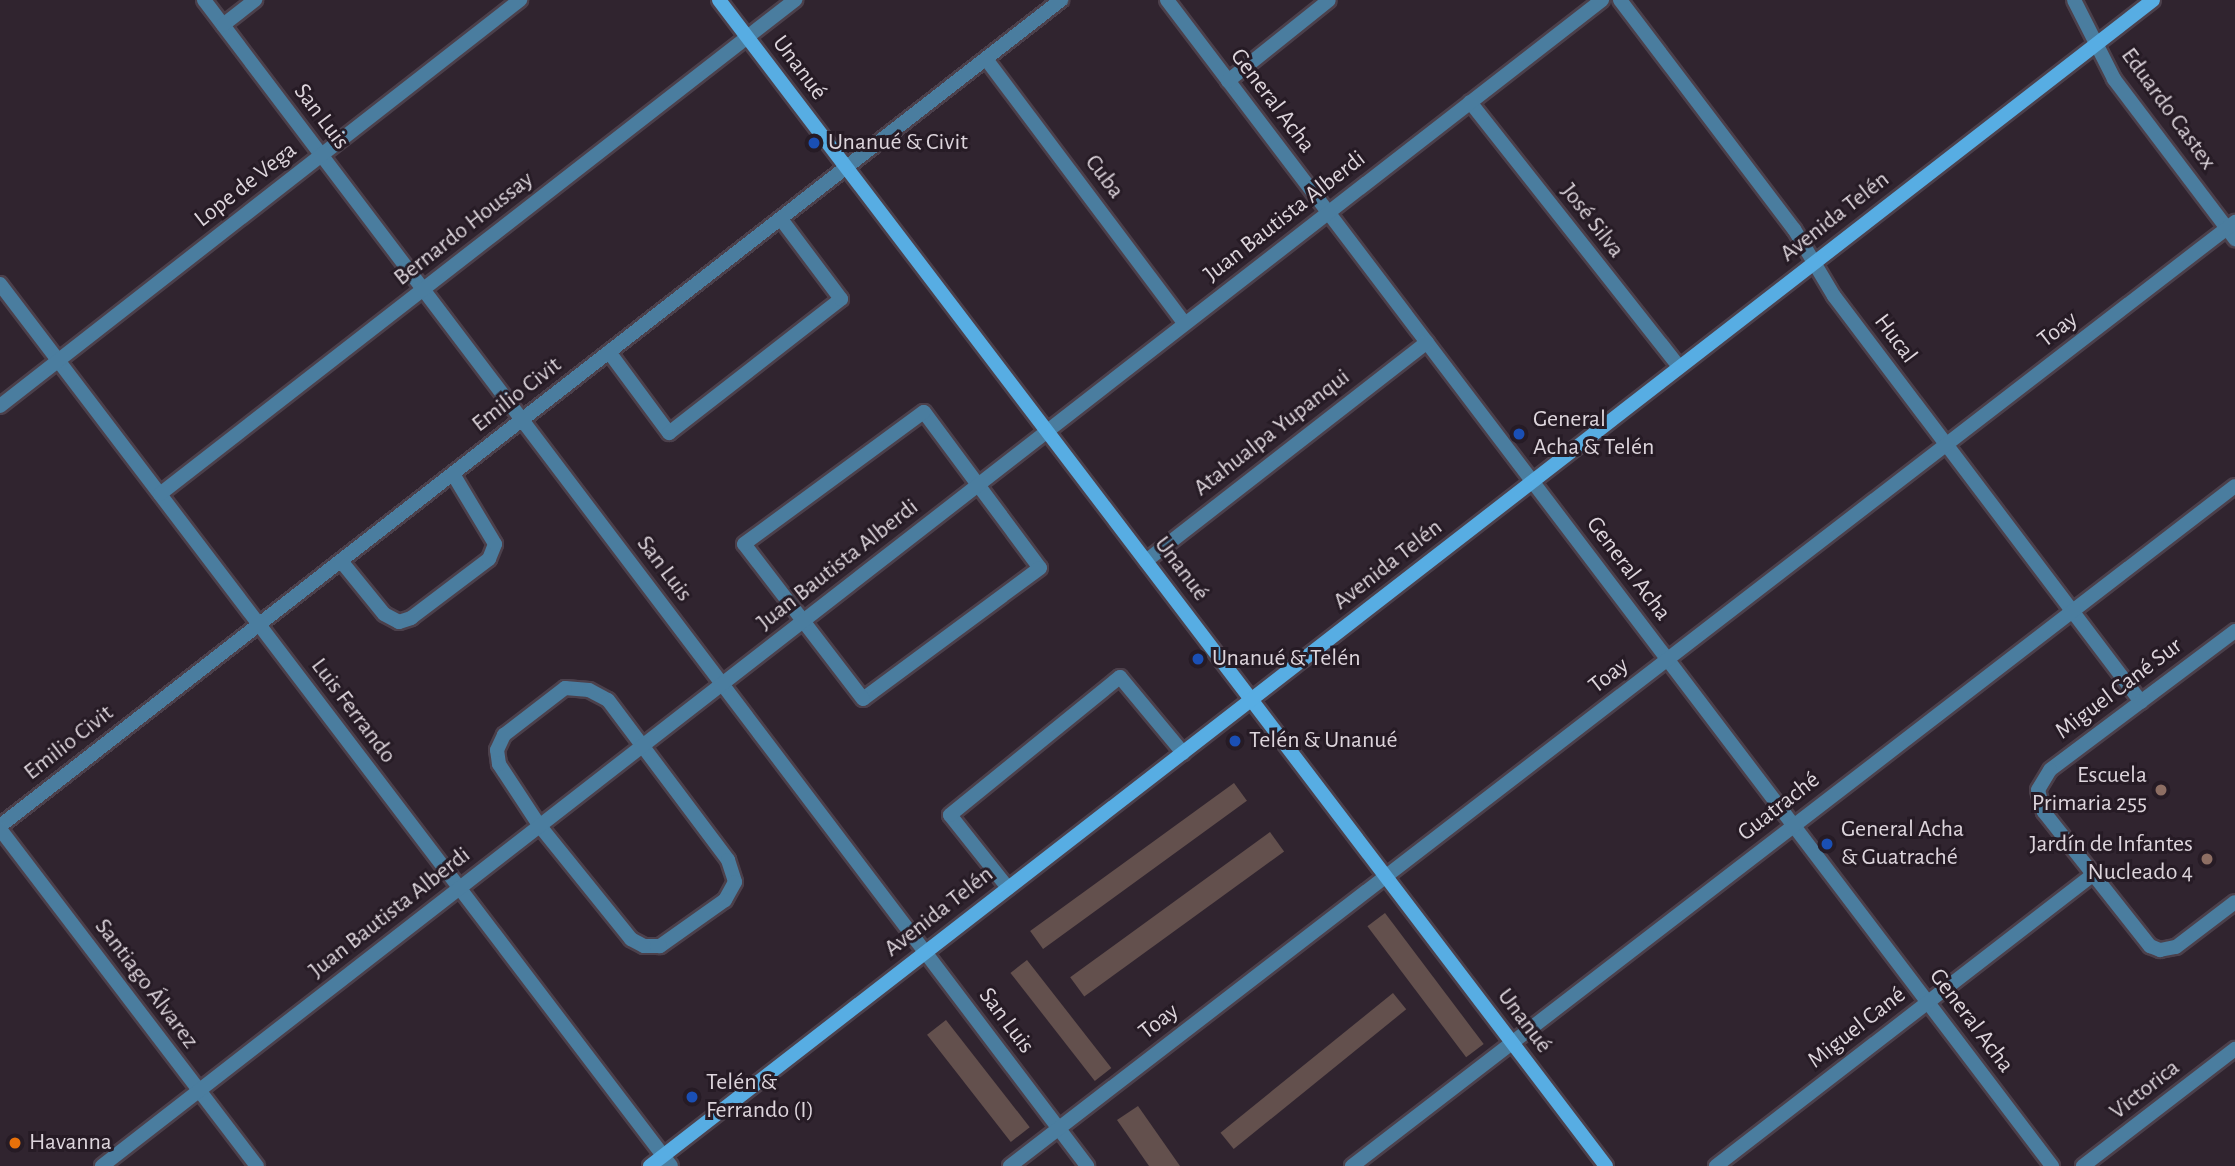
<!DOCTYPE html>
<meta charset="utf-8">
<style>
body{margin:0}
#map{position:relative;width:2235px;height:1166px;overflow:hidden;background:#30242f;font-family:"Alegreya Sans",sans-serif}
div>[style]{position:absolute}
.building>*{inset:0;background:#63504d;transform-origin:0 0}
.roads{filter:drop-shadow(2px 0 #4c404b) drop-shadow(-2px 0 #4c404b) drop-shadow(0 2px #4c404b) drop-shadow(0 -2px #4c404b)}
.street>*{height:14px;margin:-7px;padding:0 7px;transform-origin:7px;border-radius:7px;background:#4a7d9f}
.secondary>*{height:14px;margin:-7px;padding:0 7px;transform-origin:7px;border-radius:7px;background:#57ade3}
.dots>*{width:19px;height:19px;translate:-50% -50%;box-sizing:border-box;border:4px solid #261b25;border-radius:50%}
span{translate:-50% -50%;white-space:nowrap;text-align:center;line-height:1.15;-webkit-text-stroke:6px #261b25;paint-order:stroke}
.street-label{font-size:24px;color:#ddd5dc}
.poi-label{font-size:24px;color:#ddd5dc}
.left{translate:0 -50%;text-align:left}
.right{translate:-100% -50%;text-align:right}
</style>
<div id="map">
<div class="building">
<i style="left:1234px;top:783px;width:22px;height:252px;rotate:54deg"></i>
<i style="left:1270px;top:832px;width:24px;height:247px;rotate:54deg"></i>
<i style="left:1385px;top:913px;width:164px;height:22px;rotate:53deg"></i>
<i style="left:1027px;top:960px;width:137px;height:21px;rotate:52deg"></i>
<i style="left:1393px;top:993px;width:21px;height:222px;rotate:51deg"></i>
<i style="left:946px;top:1020px;width:136px;height:24px;rotate:52deg"></i>
<i style="clip-path:polygon(1138px 1106px,1180px 1166px,1149px 1166px,1117px 1120px)"></i>
</div>
<div class="roads">
<div class="street">
<i style="left:204px;top:0;width:1463px;rotate:52.86deg"></i>
<i style="left:1167px;top:0;width:1464px;rotate:52.8deg"></i>
<i style="left:1620px;top:0;width:288px;rotate:52.8deg"></i>
<i style="left:1794px;top:229px;width:78px;rotate:59.2deg"></i>
<i style="left:1834px;top:296px;width:509px;rotate:52.9deg"></i>
<i style="left:2074px;top:0;width:89px;rotate:63.1deg"></i>
<i style="left:2114px;top:79px;width:201px;rotate:52.9deg"></i>
<i style="left:223px;top:25px;width:41px;rotate:-38deg"></i>
<i style="left:986px;top:59px;width:331px;rotate:53.1deg"></i>
<i style="left:1228px;top:81px;width:129px;rotate:-38.7deg"></i>
<i style="left:1470px;top:102px;width:337px;rotate:51.7deg"></i>
<i style="left:0;top:284px;width:1108px;rotate:52.74deg"></i>
<i style="left:609px;top:352px;width:101px;rotate:53.5deg"></i>
<i style="left:669px;top:433px;width:218px;rotate:-37.9deg"></i>
<i style="left:841px;top:299px;width:100px;rotate:-126.9deg"></i>
<i style="left:0;top:406px;width:660px;rotate:-37.98deg"></i>
<i style="left:924px;top:412px;width:194px;rotate:53.4deg"></i>
<i style="left:1040px;top:568px;width:220px;rotate:143.5deg"></i>
<i style="left:863px;top:699px;width:195px;rotate:-127.5deg"></i>
<i style="left:744px;top:544px;width:223px;rotate:-36.3deg"></i>
<i style="left:160px;top:494px;width:805px;rotate:-37.88deg"></i>
<i style="left:341px;top:561px;width:68px;rotate:50.9deg"></i>
<i style="left:384px;top:614px;width:17px;rotate:28deg"></i>
<i style="left:399px;top:622px;width:13px;rotate:-18deg"></i>
<i style="left:411px;top:618px;width:98px;rotate:-37.1deg"></i>
<i style="left:489px;top:559px;width:16px;rotate:-68deg"></i>
<i style="left:495px;top:544px;width:82px;rotate:-121deg"></i>
<i style="left:1146px;top:561px;width:356px;rotate:-37.9deg"></i>
<i style="left:2235px;top:631px;width:231px;rotate:143.1deg"></i>
<i style="left:2050px;top:770px;width:23px;rotate:121deg"></i>
<i style="left:2038px;top:790px;width:23px;rotate:75deg"></i>
<i style="left:2044px;top:812px;width:171px;rotate:51.7deg"></i>
<i style="left:2150px;top:946px;width:11px;rotate:22deg"></i>
<i style="left:2160px;top:950px;width:16px;rotate:-11deg"></i>
<i style="left:2176px;top:947px;width:74px;rotate:-37.3deg"></i>
<i style="left:565px;top:688px;width:24px;rotate:5deg"></i>
<i style="left:589px;top:690px;width:21px;rotate:28deg"></i>
<i style="left:608px;top:700px;width:200px;rotate:53.1deg"></i>
<i style="left:728px;top:860px;width:23px;rotate:72deg"></i>
<i style="left:735px;top:882px;width:21px;rotate:119deg"></i>
<i style="left:725px;top:900px;width:80px;rotate:144.7deg"></i>
<i style="left:660px;top:946px;width:16px;rotate:180deg"></i>
<i style="left:644px;top:946px;width:15px;rotate:-152deg"></i>
<i style="left:631px;top:939px;width:146px;rotate:-128.9deg"></i>
<i style="left:539px;top:825px;width:73px;rotate:-123.3deg"></i>
<i style="left:499px;top:764px;width:14px;rotate:-98deg"></i>
<i style="left:497px;top:750px;width:17px;rotate:-65deg"></i>
<i style="left:504px;top:735px;width:77px;rotate:-37.6deg"></i>
<i style="left:0;top:826px;width:1345px;rotate:-37.9deg"></i>
<i style="left:0;top:829px;width:424px;rotate:52.7deg"></i>
<i style="left:1008px;top:888px;width:93px;rotate:-128.5deg"></i>
<i style="left:950px;top:815px;width:219px;rotate:-39.1deg"></i>
<i style="left:1120px;top:677px;width:99px;rotate:50.3deg"></i>
<i style="left:102px;top:1166px;width:1900px;rotate:-37.86deg"></i>
<i style="left:1010px;top:1166px;width:1547px;rotate:-37.62deg"></i>
<i style="left:1352px;top:1166px;width:1114px;rotate:-37.6deg"></i>
<i style="left:1716px;top:1166px;width:475px;rotate:-37.7deg"></i>
<i style="left:2083px;top:1166px;width:192px;rotate:-37.6deg"></i>
</div>
<div class="secondary">
<i style="left:719px;top:0;width:1465px;rotate:52.74deg"></i>
<i style="left:650px;top:1166px;width:1902px;rotate:-37.8deg"></i>
</div>
</div>
<div class="dots">
<i style="left:814px;top:143px;background:#1a4fb4"></i>
<i style="left:1519px;top:434px;background:#1a4fb4"></i>
<i style="left:1198px;top:659px;background:#1a4fb4"></i>
<i style="left:1235px;top:741px;background:#1a4fb4"></i>
<i style="left:2161px;top:790px;background:#8d6e63"></i>
<i style="left:1827px;top:844px;background:#1a4fb4"></i>
<i style="left:2207px;top:859px;background:#8d6e63"></i>
<i style="left:692px;top:1097px;background:#1a4fb4"></i>
<i style="left:15px;top:1143px;background:#e8710a"></i>
</div>
<div class="street-label">
<span style="left:799px;top:68px;rotate:53deg">Unanué</span>
<span style="left:1272px;top:101px;rotate:53deg">General Acha</span>
<span style="left:2168px;top:109px;rotate:54deg">Eduardo Castex</span>
<span style="left:321px;top:117px;rotate:53deg">San Luis</span>
<span style="left:1104px;top:177px;rotate:53deg">Cuba</span>
<span style="left:246px;top:185px;rotate:-38deg">Lope de Vega</span>
<span style="left:1285px;top:217px;rotate:-38deg">Juan Bautista Alberdi</span>
<span style="left:1835px;top:217px;rotate:-38deg">Avenida Telén</span>
<span style="left:1592px;top:221px;rotate:52deg">José Silva</span>
<span style="left:464px;top:229px;rotate:-38deg">Bernardo Houssay</span>
<span style="left:2058px;top:330px;rotate:-38deg">Toay</span>
<span style="left:1895px;top:339px;rotate:53deg">Hucal</span>
<span style="left:517px;top:395px;rotate:-38deg">Emilio Civit</span>
<span style="left:1272px;top:433px;rotate:-38deg">Atahualpa Yupanqui</span>
<span style="left:838px;top:565px;rotate:-38deg">Juan Bautista Alberdi</span>
<span style="left:1388px;top:565px;rotate:-38deg">Avenida Telén</span>
<span style="left:664px;top:569px;rotate:53deg">San Luis</span>
<span style="left:1181px;top:569px;rotate:53deg">Unanué</span>
<span style="left:1628px;top:569px;rotate:53deg">General Acha</span>
<span style="left:1609px;top:676px;rotate:-38deg">Toay</span>
<span style="left:2119px;top:689px;rotate:-37deg">Miguel Cané Sur</span>
<span style="left:353px;top:711px;rotate:53deg">Luis Ferrando</span>
<span style="left:69px;top:743px;rotate:-38deg">Emilio Civit</span>
<span style="left:1779px;top:807px;rotate:-38deg">Guatraché</span>
<span style="left:939px;top:912px;rotate:-38deg">Avenida Telén</span>
<span style="left:390px;top:913px;rotate:-38deg">Juan Bautista Alberdi</span>
<span style="left:146px;top:984px;rotate:53deg">Santiago Álvarez</span>
<span style="left:1006px;top:1021px;rotate:53deg">San Luis</span>
<span style="left:1524px;top:1021px;rotate:53deg">Unanué</span>
<span style="left:1971px;top:1021px;rotate:53deg">General Acha</span>
<span style="left:1159px;top:1022px;rotate:-38deg">Toay</span>
<span style="left:1857px;top:1028px;rotate:-38deg">Miguel Cané</span>
<span style="left:2145px;top:1090px;rotate:-38deg">Victorica</span>
</div>
<div class="poi-label">
<span class="left" style="left:828px;top:143px">Unanué &amp; Civit</span>
<span class="left" style="left:1533px;top:434px">General<br>Acha &amp; Telén</span>
<span class="left" style="left:1212px;top:659px">Unanué &amp; Telén</span>
<span class="left" style="left:1249px;top:741px">Telén &amp; Unanué</span>
<span class="right" style="left:2147px;top:790px">Escuela<br>Primaria 255</span>
<span class="left" style="left:1841px;top:844px">General Acha<br>&amp; Guatraché</span>
<span class="right" style="left:2193px;top:859px">Jardín de Infantes<br>Nucleado 4</span>
<span class="left" style="left:706px;top:1097px">Telén &amp;<br>Ferrando (I)</span>
<span class="left" style="left:29px;top:1143px">Havanna</span>
</div>
</div>
